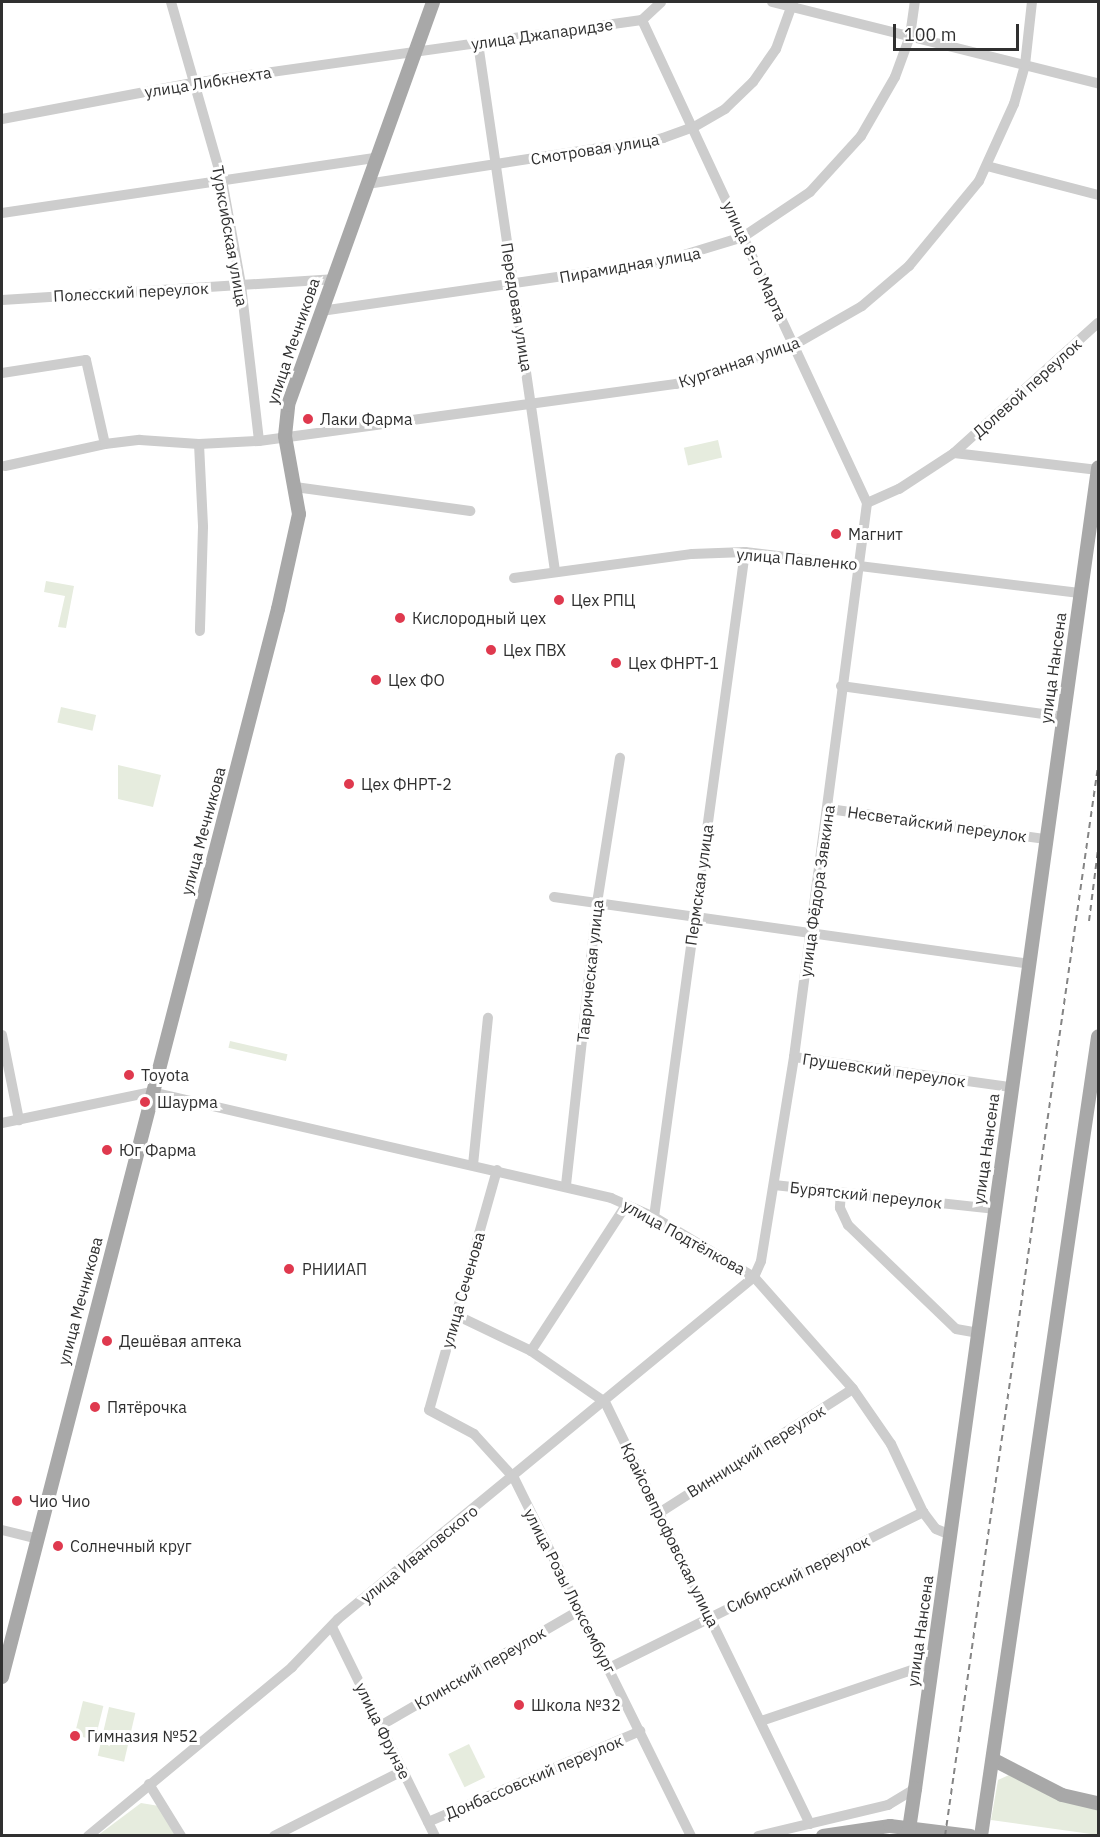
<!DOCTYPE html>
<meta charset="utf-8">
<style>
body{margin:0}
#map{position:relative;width:1100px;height:1837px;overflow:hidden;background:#fff;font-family:"IBM Plex Sans",sans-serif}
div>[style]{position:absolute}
.green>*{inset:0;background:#e6ecde;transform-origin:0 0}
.minor>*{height:10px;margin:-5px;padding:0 5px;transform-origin:5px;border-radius:5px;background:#cdcdcd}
.major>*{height:14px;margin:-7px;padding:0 7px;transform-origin:7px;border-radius:7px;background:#a8a8a8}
.rail>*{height:2px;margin-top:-1px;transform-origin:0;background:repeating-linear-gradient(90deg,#858585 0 6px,transparent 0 10.5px)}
.major-bridge>*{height:14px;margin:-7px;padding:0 7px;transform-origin:7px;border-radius:7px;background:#a8a8a8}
.dots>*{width:16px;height:16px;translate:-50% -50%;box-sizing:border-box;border:3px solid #fff;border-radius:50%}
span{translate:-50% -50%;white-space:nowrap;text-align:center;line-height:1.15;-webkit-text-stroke:6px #fff;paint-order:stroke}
.street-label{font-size:16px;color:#303030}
.poi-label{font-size:16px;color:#303030}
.left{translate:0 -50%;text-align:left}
.frame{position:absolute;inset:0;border:3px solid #303030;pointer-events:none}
.scale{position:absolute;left:893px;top:24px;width:126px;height:27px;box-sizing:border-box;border:3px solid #303030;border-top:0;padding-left:8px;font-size:18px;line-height:21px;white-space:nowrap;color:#303030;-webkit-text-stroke:4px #fff;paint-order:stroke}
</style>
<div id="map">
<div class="green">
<i style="left:718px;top:440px;width:18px;height:35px;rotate:77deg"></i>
<i style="clip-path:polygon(46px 581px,74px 586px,66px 628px,58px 627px,65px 596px,44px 592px)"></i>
<i style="left:61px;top:707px;width:36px;height:16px;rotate:13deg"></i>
<i style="clip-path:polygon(118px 765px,161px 775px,153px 807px,118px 799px)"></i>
<i style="left:230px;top:1041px;width:59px;height:7px;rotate:13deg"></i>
<i style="left:83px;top:1701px;width:21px;height:35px;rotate:14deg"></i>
<i style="left:109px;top:1707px;width:27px;height:50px;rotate:13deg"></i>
<i style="left:469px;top:1744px;width:37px;height:23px;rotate:64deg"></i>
<i style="clip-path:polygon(1009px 1775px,1065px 1802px,1098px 1810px,1098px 1835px,991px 1820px,998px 1780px)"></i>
<i style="clip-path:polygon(141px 1803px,159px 1806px,177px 1836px,97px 1836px)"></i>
</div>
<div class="minor">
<i style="left:171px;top:2px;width:185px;rotate:74deg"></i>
<i style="left:222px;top:180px;width:107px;rotate:79.7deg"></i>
<i style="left:241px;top:285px;width:157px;rotate:83.4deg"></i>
<i style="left:772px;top:2px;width:336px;rotate:14deg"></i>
<i style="left:642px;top:20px;width:533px;rotate:65.02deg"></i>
<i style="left:478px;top:43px;width:534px;rotate:81.7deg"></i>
<i style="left:2px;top:119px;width:194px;rotate:-10.7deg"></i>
<i style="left:193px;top:83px;width:453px;rotate:-8deg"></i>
<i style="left:642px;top:20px;width:26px;rotate:-43deg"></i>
<i style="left:987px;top:166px;width:115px;rotate:14.6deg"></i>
<i style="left:367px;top:184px;width:300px;rotate:-8.8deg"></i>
<i style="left:663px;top:138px;width:33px;rotate:-20deg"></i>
<i style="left:694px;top:127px;width:36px;rotate:-30deg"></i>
<i style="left:725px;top:109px;width:39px;rotate:-44deg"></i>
<i style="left:753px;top:82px;width:40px;rotate:-55.1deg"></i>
<i style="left:776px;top:49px;width:50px;rotate:-70.1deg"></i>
<i style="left:2px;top:213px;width:378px;rotate:-8.4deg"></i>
<i style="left:2px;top:300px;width:331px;rotate:-3.6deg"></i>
<i style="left:321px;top:311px;width:344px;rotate:-8.2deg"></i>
<i style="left:661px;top:262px;width:86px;rotate:-17deg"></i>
<i style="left:743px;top:237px;width:81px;rotate:-33.9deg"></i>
<i style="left:810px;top:192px;width:76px;rotate:-47.7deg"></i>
<i style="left:861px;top:136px;width:68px;rotate:-60deg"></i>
<i style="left:895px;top:77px;width:44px;rotate:-69.9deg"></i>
<i style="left:910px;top:36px;width:34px;rotate:-82deg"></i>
<i style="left:2px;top:373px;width:85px;rotate:-8.8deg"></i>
<i style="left:86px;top:360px;width:86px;rotate:77.3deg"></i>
<i style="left:199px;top:444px;width:83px;rotate:87.2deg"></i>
<i style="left:203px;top:527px;width:104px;rotate:91.7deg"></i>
<i style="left:954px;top:453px;width:145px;rotate:6.7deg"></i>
<i style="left:5px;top:466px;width:102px;rotate:-12.4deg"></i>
<i style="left:105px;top:444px;width:35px;rotate:-7deg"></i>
<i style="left:140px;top:440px;width:59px;rotate:3.9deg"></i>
<i style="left:199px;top:444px;width:60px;rotate:-2.9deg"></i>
<i style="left:259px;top:441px;width:421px;rotate:-7.8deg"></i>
<i style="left:676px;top:384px;width:124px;rotate:-18.3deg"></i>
<i style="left:794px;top:345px;width:78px;rotate:-29.8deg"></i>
<i style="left:862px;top:306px;width:62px;rotate:-40.4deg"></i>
<i style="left:909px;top:266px;width:110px;rotate:-50.5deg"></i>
<i style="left:979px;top:181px;width:85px;rotate:-65.6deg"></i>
<i style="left:1014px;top:104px;width:41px;rotate:-74.2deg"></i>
<i style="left:1025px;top:65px;width:63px;rotate:-83.7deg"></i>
<i style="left:295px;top:487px;width:177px;rotate:7.8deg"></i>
<i style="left:867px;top:503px;width:35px;rotate:-24deg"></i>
<i style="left:899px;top:489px;width:66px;rotate:-33.2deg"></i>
<i style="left:954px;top:453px;width:194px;rotate:-42.1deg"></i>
<i style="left:514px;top:578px;width:180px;rotate:-7.7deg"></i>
<i style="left:692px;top:554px;width:53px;rotate:-2.2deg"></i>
<i style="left:745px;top:552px;width:337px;rotate:7deg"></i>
<i style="left:841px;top:686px;width:224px;rotate:7.9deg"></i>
<i style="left:829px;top:809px;width:219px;rotate:7.9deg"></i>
<i style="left:554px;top:897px;width:479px;rotate:8deg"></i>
<i style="left:2px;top:1035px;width:87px;rotate:78.7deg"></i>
<i style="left:794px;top:1057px;width:219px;rotate:7.9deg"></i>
<i style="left:2px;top:1123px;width:153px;rotate:-11.7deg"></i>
<i style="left:152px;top:1092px;width:471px;rotate:13deg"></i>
<i style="left:611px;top:1198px;width:47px;rotate:23.8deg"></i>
<i style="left:654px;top:1217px;width:117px;rotate:31deg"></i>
<i style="left:754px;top:1277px;width:149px;rotate:48.5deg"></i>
<i style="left:853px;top:1389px;width:67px;rotate:55.4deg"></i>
<i style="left:891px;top:1444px;width:75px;rotate:64.8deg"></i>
<i style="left:923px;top:1512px;width:21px;rotate:53deg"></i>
<i style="left:936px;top:1529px;width:16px;rotate:22deg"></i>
<i style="left:473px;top:1165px;width:148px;rotate:-84.2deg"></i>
<i style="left:497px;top:1170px;width:249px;rotate:105.8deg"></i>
<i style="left:429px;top:1410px;width:51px;rotate:28.1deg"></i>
<i style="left:474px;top:1434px;width:59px;rotate:47.7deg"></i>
<i style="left:514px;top:1478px;width:399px;rotate:63.7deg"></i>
<i style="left:566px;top:1185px;width:284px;rotate:-83.7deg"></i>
<i style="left:597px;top:903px;width:147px;rotate:-81deg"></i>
<i style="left:774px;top:1185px;width:221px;rotate:6.2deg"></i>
<i style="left:841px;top:1192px;width:16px;rotate:94deg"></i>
<i style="left:840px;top:1208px;width:19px;rotate:65deg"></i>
<i style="left:848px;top:1225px;width:150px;rotate:43.9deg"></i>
<i style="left:956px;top:1329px;width:23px;rotate:10deg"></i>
<i style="left:654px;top:1217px;width:671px;rotate:-82.21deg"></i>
<i style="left:456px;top:1315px;width:83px;rotate:25.6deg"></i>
<i style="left:531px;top:1351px;width:90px;rotate:34.6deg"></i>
<i style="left:605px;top:1402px;width:469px;rotate:64.1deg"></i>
<i style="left:531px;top:1351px;width:174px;rotate:-56.9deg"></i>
<i style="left:659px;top:1513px;width:230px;rotate:-32.6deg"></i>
<i style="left:2px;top:1530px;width:34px;rotate:14deg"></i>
<i style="left:332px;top:1627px;width:233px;rotate:63.8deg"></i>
<i style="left:609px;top:1668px;width:351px;rotate:-26.4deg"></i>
<i style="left:761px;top:1721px;width:181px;rotate:-18.7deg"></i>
<i style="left:380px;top:1726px;width:231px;rotate:-30.1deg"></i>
<i style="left:149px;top:1784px;width:61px;rotate:58.4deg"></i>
<i style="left:428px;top:1822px;width:231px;rotate:-23.2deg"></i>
<i style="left:88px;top:1836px;width:265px;rotate:-39.6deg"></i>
<i style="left:292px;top:1667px;width:66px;rotate:-46.2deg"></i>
<i style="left:338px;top:1619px;width:539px;rotate:-39.42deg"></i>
<i style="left:754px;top:1277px;width:17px;rotate:-66deg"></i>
<i style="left:761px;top:1261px;width:207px;rotate:-80.8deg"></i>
<i style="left:794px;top:1057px;width:559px;rotate:-82.49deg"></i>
<i style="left:274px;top:1836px;width:144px;rotate:-26.9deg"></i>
<i style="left:758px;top:1836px;width:134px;rotate:-13.4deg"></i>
<i style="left:888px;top:1805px;width:31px;rotate:-31deg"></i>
</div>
<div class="major">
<i style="left:2px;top:1677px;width:1103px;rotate:-75.51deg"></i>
<i style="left:278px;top:609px;width:97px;rotate:-77.5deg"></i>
<i style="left:299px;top:514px;width:79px;rotate:-100.2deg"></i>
<i style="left:285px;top:436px;width:31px;rotate:-84deg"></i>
<i style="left:288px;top:405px;width:428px;rotate:-70.2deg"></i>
<i style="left:994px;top:1760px;width:76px;rotate:27.2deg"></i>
<i style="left:1062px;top:1795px;width:37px;rotate:13deg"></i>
<i style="left:915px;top:1789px;width:1334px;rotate:-82.11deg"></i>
<i style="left:823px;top:1836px;width:68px;rotate:-8.5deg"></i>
<i style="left:890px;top:1826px;width:81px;rotate:7.1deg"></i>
<i style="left:981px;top:1836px;width:808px;rotate:-81.67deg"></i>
</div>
<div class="rail">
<i style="left:1089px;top:921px;width:72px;rotate:-82.8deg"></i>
<i style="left:945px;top:1836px;width:1081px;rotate:-81.86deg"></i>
</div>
<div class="major-bridge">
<i style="left:908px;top:1836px;width:48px;rotate:-81.5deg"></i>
</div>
<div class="dots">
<i style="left:308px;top:419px;background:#df394e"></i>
<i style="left:836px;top:534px;background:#df394e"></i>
<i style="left:559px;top:600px;background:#df394e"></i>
<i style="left:400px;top:618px;background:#df394e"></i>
<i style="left:491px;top:650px;background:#df394e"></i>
<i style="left:616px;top:663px;background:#df394e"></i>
<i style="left:376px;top:680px;background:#df394e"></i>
<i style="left:349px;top:784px;background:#df394e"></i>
<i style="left:129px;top:1075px;background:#df394e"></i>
<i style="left:145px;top:1102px;background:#df394e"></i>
<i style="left:107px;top:1150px;background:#df394e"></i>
<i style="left:289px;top:1269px;background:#df394e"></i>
<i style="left:107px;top:1341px;background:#df394e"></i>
<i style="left:95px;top:1407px;background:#df394e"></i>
<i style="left:17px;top:1501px;background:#df394e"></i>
<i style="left:58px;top:1546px;background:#df394e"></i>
<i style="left:519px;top:1705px;background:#df394e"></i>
<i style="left:75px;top:1736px;background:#df394e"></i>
</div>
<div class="street-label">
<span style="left:542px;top:34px;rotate:-8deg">улица Джапаридзе</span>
<span style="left:208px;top:82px;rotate:-9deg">улица Либкнехта</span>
<span style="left:595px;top:149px;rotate:-9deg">Смотровая улица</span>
<span style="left:230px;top:236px;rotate:80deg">Турксибская улица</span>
<span style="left:755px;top:261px;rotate:65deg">улица 8-го Марта</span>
<span style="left:630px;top:265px;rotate:-10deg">Пирамидная улица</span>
<span style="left:131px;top:292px;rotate:-3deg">Полесский переулок</span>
<span style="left:517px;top:307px;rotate:81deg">Передовая улица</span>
<span style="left:293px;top:341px;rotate:-71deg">улица Мечникова</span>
<span style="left:739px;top:362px;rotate:-19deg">Курганная улица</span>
<span style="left:1027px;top:388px;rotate:-42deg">Долевой переулок</span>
<span style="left:797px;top:559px;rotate:5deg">улица Павленко</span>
<span style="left:1053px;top:668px;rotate:-82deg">улица Нансена</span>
<span style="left:937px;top:824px;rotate:8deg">Несветайский переулок</span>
<span style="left:203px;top:831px;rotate:-75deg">улица Мечникова</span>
<span style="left:699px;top:885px;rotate:-82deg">Пермская улица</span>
<span style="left:817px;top:891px;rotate:-82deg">улица Фёдора Зявкина</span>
<span style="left:590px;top:971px;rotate:-84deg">Таврическая улица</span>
<span style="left:884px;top:1070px;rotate:8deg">Грушевский переулок</span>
<span style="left:986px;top:1149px;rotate:-82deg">улица Нансена</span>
<span style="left:866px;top:1195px;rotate:6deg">Бурятский переулок</span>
<span style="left:684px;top:1237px;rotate:29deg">улица Подтёлкова</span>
<span style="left:463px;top:1290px;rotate:-74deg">улица Сеченова</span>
<span style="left:80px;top:1301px;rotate:-75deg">улица Мечникова</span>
<span style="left:756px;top:1451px;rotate:-32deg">Винницкий переулок</span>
<span style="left:670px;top:1535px;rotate:64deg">Крайсовпрофовская улица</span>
<span style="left:419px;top:1554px;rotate:-39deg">улица Ивановского</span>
<span style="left:798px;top:1574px;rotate:-26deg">Сибирский переулок</span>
<span style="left:570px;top:1591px;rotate:63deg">улица Розы Люксембург</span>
<span style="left:920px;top:1631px;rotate:-82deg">улица Нансена</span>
<span style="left:480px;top:1668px;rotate:-30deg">Клинский переулок</span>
<span style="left:383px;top:1731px;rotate:64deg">улица Фрунзе</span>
<span style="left:534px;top:1777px;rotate:-23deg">Донбассовский переулок</span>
</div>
<div class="poi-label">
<span class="left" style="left:320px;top:419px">Лаки Фарма</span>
<span class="left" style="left:848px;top:534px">Магнит</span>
<span class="left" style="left:571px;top:600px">Цех РПЦ</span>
<span class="left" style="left:412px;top:618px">Кислородный цех</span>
<span class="left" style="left:503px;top:650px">Цех ПВХ</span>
<span class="left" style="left:628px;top:663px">Цех ФНРТ-1</span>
<span class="left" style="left:388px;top:680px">Цех ФО</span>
<span class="left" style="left:361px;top:784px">Цех ФНРТ-2</span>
<span class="left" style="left:141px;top:1075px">Toyota</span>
<span class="left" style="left:157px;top:1102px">Шаурма</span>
<span class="left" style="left:119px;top:1150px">Юг Фарма</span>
<span class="left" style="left:302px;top:1269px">РНИИАП</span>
<span class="left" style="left:119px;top:1341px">Дешёвая аптека</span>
<span class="left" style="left:107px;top:1407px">Пятёрочка</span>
<span class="left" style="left:29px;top:1501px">Чио Чио</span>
<span class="left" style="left:70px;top:1546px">Солнечный круг</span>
<span class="left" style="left:531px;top:1705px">Школа №32</span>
<span class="left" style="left:87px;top:1736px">Гимназия №52</span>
</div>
<div class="frame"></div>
<div class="scale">100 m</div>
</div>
